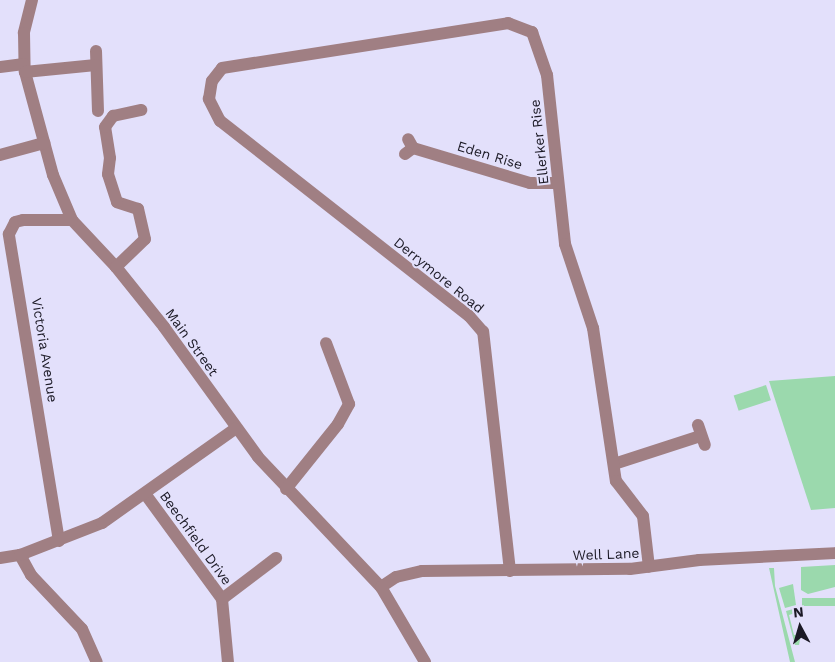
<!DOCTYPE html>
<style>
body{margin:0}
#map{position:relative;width:835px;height:662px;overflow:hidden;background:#e3e0fb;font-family:"Work Sans",sans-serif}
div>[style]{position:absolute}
.green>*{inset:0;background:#9bd9ad;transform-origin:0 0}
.minor>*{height:12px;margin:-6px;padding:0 6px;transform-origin:6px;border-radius:6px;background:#a07f83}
span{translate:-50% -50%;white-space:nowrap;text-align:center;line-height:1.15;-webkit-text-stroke:4px #e3e0fb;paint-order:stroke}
.street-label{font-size:14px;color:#1b1925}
.north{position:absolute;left:775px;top:602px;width:50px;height:50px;-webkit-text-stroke:4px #e3e0fb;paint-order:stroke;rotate:354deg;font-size:14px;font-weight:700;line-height:20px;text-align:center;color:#1b1925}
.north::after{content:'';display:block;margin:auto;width:18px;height:22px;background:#1b1925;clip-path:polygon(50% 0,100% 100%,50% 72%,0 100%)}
</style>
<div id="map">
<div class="green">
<i style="clip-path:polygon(835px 376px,835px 508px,811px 510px,769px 381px)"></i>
<i style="left:766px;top:385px;width:16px;height:34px;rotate:72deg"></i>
<i style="clip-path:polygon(835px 565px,835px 587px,808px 594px,801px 590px,801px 567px)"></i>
<i style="clip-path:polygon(769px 568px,774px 568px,775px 586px,795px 662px,790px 662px)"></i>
<i style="clip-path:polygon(793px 584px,796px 605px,785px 608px,779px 588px)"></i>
<i style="left:835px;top:598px;width:8px;height:33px;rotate:90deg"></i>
<i style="clip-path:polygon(797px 608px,798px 612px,789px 615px,794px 635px,801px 634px,799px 645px,795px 645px,786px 611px)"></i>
</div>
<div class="minor">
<i style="left:32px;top:0;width:34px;rotate:104deg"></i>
<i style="left:24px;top:33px;width:39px;rotate:89deg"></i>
<i style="left:25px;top:72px;width:107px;rotate:74.8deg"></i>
<i style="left:53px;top:175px;width:49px;rotate:67.1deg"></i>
<i style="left:72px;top:220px;width:64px;rotate:46.9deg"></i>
<i style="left:116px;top:267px;width:77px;rotate:51.3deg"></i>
<i style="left:164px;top:327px;width:160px;rotate:54.1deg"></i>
<i style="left:258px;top:457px;width:179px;rotate:46.6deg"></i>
<i style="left:381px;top:587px;width:87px;rotate:59.6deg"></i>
<i style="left:96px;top:51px;width:60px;rotate:88.1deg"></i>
<i style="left:0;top:67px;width:24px;rotate:-7deg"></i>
<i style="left:25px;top:72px;width:71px;rotate:-5.6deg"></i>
<i style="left:413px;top:148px;width:122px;rotate:16.7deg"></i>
<i style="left:530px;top:183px;width:28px"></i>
<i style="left:405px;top:154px;width:10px;rotate:-37deg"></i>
<i style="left:413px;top:148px;width:10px;rotate:-119deg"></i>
<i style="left:0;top:155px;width:46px;rotate:-15.3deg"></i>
<i style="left:116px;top:267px;width:40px;rotate:-44deg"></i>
<i style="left:145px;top:239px;width:31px;rotate:-103deg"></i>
<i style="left:138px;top:209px;width:22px;rotate:-162deg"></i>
<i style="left:117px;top:202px;width:29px;rotate:-108deg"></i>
<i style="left:108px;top:174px;width:16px;rotate:-83deg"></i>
<i style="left:110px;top:158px;width:31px;rotate:-99deg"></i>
<i style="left:105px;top:127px;width:14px;rotate:-54deg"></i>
<i style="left:113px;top:116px;width:29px;rotate:-12deg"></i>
<i style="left:698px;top:425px;width:21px;rotate:71deg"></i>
<i style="left:614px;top:464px;width:90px;rotate:-18deg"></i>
<i style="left:286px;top:489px;width:83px;rotate:-51.3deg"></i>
<i style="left:338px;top:424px;width:23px;rotate:-61deg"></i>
<i style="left:349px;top:404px;width:65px;rotate:-110.7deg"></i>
<i style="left:146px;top:495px;width:129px;rotate:53.8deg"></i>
<i style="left:222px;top:599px;width:63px;rotate:84.6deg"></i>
<i style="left:59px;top:541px;width:311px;rotate:-99.3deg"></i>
<i style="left:9px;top:234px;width:13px;rotate:-63deg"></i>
<i style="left:15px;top:222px;width:8px;rotate:-14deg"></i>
<i style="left:23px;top:220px;width:49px"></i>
<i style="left:20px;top:555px;width:23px;rotate:61deg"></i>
<i style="left:31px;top:575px;width:74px;rotate:46.6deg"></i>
<i style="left:82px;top:629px;width:36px;rotate:66deg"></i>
<i style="left:0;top:558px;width:20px;rotate:-9deg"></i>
<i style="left:20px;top:555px;width:88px;rotate:-21.3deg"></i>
<i style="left:102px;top:523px;width:163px;rotate:-35.3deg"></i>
<i style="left:510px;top:571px;width:241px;rotate:-96.4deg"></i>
<i style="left:483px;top:332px;width:21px;rotate:-131deg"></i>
<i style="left:469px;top:316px;width:316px;rotate:-141.9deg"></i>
<i style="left:220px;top:121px;width:25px;rotate:-117deg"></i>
<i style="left:209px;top:99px;width:18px;rotate:-81deg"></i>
<i style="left:212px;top:81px;width:16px;rotate:-52deg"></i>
<i style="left:222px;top:68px;width:290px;rotate:-8.9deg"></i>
<i style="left:508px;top:23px;width:26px;rotate:21deg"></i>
<i style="left:532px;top:32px;width:46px;rotate:70.8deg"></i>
<i style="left:547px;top:75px;width:170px;rotate:83.9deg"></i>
<i style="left:565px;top:244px;width:89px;rotate:71.6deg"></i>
<i style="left:593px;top:328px;width:155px;rotate:81.5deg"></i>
<i style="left:616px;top:481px;width:44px;rotate:52.4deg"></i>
<i style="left:643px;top:516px;width:51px;rotate:83.3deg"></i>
<i style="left:381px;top:587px;width:18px;rotate:-34deg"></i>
<i style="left:396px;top:577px;width:27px;rotate:-13deg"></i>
<i style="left:422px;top:571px;width:208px;rotate:-0.6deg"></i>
<i style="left:630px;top:569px;width:70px;rotate:-7.4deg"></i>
<i style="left:699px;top:560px;width:136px;rotate:-2.9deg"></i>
<i style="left:222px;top:599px;width:68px;rotate:-37.2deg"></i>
</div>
<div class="street-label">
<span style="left:539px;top:142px;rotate:-96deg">Ellerker Rise</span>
<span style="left:490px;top:155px;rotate:17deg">Eden Rise</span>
<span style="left:439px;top:275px;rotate:39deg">Derrymore Road</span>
<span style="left:192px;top:342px;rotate:54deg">Main Street</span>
<span style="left:45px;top:350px;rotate:81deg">Victoria Avenue</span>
<span style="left:196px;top:538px;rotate:54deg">Beechfield Drive</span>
<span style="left:606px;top:554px;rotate:-2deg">Well Lane</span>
</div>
<div class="north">N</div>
</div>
